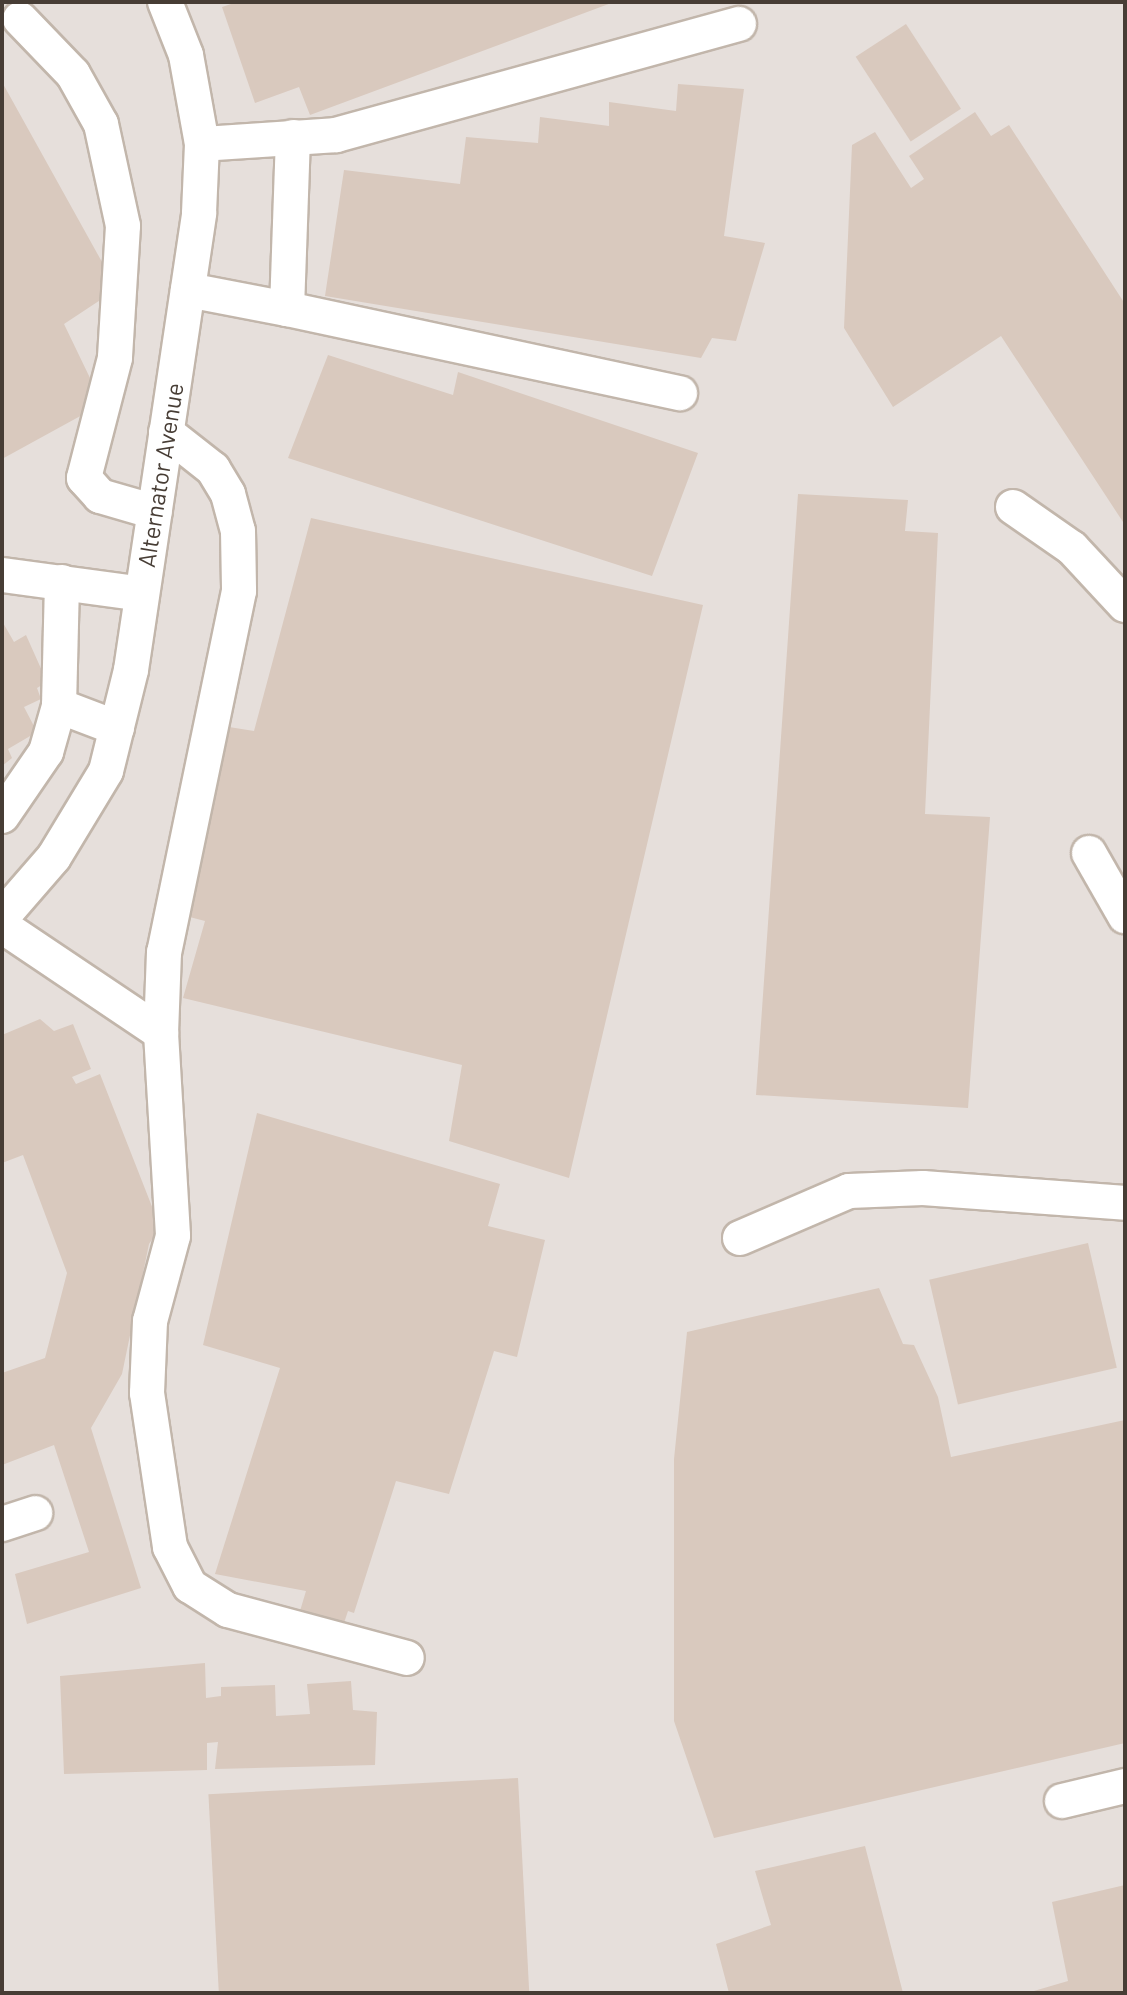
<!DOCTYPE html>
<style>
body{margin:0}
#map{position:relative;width:1127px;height:1995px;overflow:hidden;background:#f4ede6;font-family:Barlow,sans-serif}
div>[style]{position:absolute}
.industrial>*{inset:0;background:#e6dfdb;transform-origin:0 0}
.building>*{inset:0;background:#d9c9be;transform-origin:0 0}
.roads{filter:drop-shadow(2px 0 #c2b6ab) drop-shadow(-2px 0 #c2b6ab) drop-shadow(0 2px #c2b6ab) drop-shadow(0 -2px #c2b6ab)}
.minor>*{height:34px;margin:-17px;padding:0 17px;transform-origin:17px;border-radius:17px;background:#fff}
span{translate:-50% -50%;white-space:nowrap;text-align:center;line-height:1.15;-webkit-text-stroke:6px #fff;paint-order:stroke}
.street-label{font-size:24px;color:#473d35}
.frame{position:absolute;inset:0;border:4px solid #473d35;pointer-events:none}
</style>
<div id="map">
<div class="industrial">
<i style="left:2px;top:2px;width:1123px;height:1991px"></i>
</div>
<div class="building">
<i style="clip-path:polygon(237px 2px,614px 2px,310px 115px,299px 87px,255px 103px,222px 7px)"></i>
<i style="left:906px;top:24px;width:101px;height:60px;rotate:57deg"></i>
<i style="clip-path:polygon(2px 82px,117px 289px,64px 324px,90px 378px,84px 414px,2px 459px)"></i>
<i style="clip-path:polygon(678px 84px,744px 89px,724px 236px,765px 243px,736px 341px,712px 338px,701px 358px,325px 296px,344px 170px,460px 184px,466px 137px,538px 143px,540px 117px,609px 126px,609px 102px,676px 111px)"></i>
<i style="clip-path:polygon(975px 112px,991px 136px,1009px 125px,1125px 304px,1125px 525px,1001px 336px,893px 407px,844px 328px,852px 145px,875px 132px,911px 188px,924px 179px,909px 156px)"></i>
<i style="clip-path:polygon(328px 355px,453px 395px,458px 372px,698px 453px,652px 576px,288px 458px)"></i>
<i style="clip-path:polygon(798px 494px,908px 500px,905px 531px,938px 533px,925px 814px,990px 817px,968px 1108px,756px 1095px)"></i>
<i style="clip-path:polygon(311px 518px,703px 605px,569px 1178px,449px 1141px,462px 1065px,183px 998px,205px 921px,178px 914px,229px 727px,254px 731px)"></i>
<i style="clip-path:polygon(2px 621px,14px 642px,26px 635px,47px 682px,37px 688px,41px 699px,24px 707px,37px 732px,8px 749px,12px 758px,2px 766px)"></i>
<i style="clip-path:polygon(40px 1019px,54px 1031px,73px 1024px,91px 1069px,72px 1077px,76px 1084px,100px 1074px,160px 1227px,149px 1244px,122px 1374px,91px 1428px,141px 1588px,27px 1624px,15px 1574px,89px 1552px,54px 1445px,2px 1465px,2px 1373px,45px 1358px,67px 1273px,23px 1155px,2px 1163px,2px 1035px)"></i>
<i style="clip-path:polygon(257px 1113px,500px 1184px,488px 1226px,545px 1240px,517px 1357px,494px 1351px,449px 1494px,396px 1481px,354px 1613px,348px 1611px,341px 1632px,297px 1621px,306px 1591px,215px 1574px,280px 1368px,203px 1345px)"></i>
<i style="left:1088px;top:1243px;width:128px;height:163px;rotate:77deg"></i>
<i style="clip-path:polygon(879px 1288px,903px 1344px,914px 1345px,938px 1397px,951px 1457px,1125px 1420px,1125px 1743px,714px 1838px,674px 1721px,674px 1459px,687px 1332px)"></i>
<i style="clip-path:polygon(205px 1663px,206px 1698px,221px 1696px,221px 1687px,275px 1685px,276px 1716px,310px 1714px,307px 1684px,351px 1681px,353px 1710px,377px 1712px,375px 1765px,215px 1769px,218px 1742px,207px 1743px,207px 1770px,64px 1774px,60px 1676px)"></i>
<i style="left:518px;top:1778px;width:215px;height:310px;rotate:87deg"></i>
<i style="clip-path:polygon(865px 1846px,903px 1993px,729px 1993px,716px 1944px,771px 1925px,755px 1871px)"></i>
<i style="clip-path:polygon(1125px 1885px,1125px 1993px,1027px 1993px,1068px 1981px,1052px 1902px)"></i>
</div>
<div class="roads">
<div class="minor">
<i style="left:20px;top:19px;width:76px;rotate:46.1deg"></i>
<i style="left:73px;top:74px;width:57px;rotate:60.8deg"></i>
<i style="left:101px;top:124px;width:104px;rotate:77.8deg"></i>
<i style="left:123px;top:226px;width:132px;rotate:93.5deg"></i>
<i style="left:115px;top:358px;width:124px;rotate:104.5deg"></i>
<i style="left:84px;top:478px;width:24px;rotate:48deg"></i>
<i style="left:100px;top:496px;width:57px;rotate:16.2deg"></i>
<i style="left:293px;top:137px;width:172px;rotate:92deg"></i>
<i style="left:287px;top:309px;width:402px;rotate:12.1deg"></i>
<i style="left:202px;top:144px;width:134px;rotate:-3.8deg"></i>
<i style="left:336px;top:135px;width:418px;rotate:-15.4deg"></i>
<i style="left:188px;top:290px;width:101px;rotate:10.9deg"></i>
<i style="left:166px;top:432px;width:60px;rotate:38.2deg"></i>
<i style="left:213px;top:469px;width:29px;rotate:59deg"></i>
<i style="left:228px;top:494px;width:38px;rotate:75deg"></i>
<i style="left:238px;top:531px;width:60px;rotate:89deg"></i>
<i style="left:239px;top:591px;width:369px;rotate:101.7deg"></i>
<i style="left:164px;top:952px;width:81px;rotate:92.1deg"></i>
<i style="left:161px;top:1033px;width:203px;rotate:86.6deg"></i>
<i style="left:173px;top:1236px;width:88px;rotate:105.1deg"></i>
<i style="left:150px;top:1321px;width:72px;rotate:92.4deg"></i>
<i style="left:147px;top:1393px;width:156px;rotate:81.5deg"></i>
<i style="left:170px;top:1547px;width:44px;rotate:62.9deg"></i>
<i style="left:190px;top:1586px;width:45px;rotate:32.3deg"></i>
<i style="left:228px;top:1610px;width:185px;rotate:15deg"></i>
<i style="left:1013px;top:507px;width:72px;rotate:34.8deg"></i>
<i style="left:1072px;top:548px;width:78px;rotate:47.1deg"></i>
<i style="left:2px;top:575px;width:141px;rotate:7.7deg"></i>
<i style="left:59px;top:706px;width:62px;rotate:20.8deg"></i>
<i style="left:2px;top:816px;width:78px;rotate:-55.5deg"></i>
<i style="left:46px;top:752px;width:48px;rotate:-74.2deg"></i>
<i style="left:59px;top:706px;width:124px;rotate:-88.6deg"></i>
<i style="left:1089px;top:853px;width:73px;rotate:60.3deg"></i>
<i style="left:2px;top:917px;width:79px;rotate:-49.1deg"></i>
<i style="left:54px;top:857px;width:100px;rotate:-58.8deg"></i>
<i style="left:106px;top:771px;width:104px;rotate:-76.1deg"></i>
<i style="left:131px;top:670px;width:462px;rotate:-81.5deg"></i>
<i style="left:199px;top:213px;width:69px;rotate:-87.5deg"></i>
<i style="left:202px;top:144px;width:90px;rotate:-100.2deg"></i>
<i style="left:186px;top:55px;width:57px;rotate:-111.6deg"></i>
<i style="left:2px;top:926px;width:192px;rotate:33.9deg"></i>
<i style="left:740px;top:1238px;width:119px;rotate:-23.3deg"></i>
<i style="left:849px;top:1191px;width:74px;rotate:-2.3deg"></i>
<i style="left:923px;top:1188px;width:203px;rotate:4.2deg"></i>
<i style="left:2px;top:1524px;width:35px;rotate:-18deg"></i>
<i style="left:1062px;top:1801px;width:65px;rotate:-13.4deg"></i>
</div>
</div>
<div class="street-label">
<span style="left:160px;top:475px;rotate:-81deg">Alternator Avenue</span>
</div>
<div class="frame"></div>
</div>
